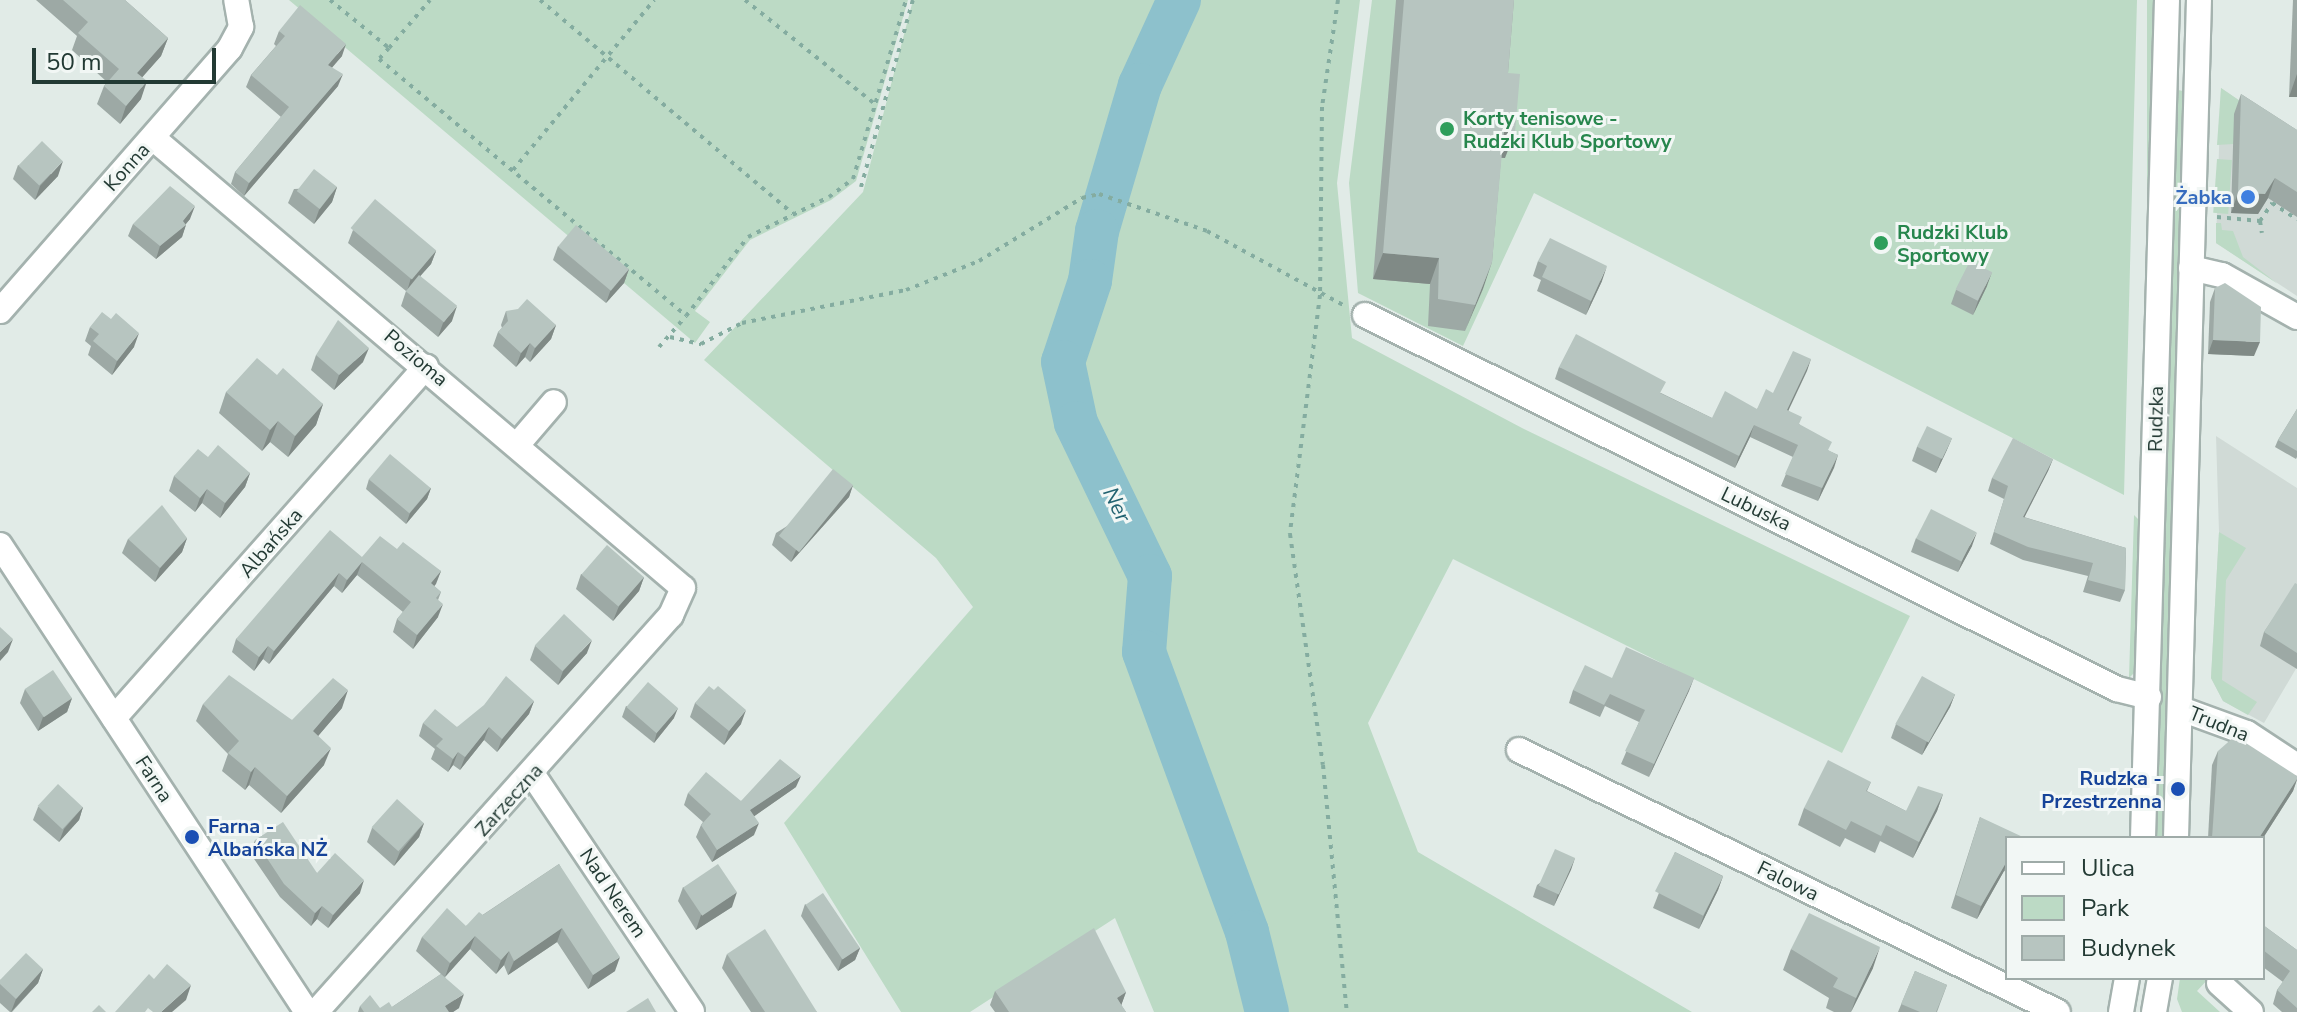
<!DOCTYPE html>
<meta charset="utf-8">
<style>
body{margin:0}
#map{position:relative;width:2297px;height:1012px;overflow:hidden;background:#e1ebe7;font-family:"Nunito Sans",sans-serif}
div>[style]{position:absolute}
.built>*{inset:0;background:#d0dad6}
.green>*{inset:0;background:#bcdac5;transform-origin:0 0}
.river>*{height:44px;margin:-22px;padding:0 22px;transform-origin:22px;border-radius:22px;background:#8dc1cc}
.path>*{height:4px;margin-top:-2px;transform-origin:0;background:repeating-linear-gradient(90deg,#84aca0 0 4px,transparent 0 10px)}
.roads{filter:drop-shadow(2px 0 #a4b2ae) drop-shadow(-2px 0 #a4b2ae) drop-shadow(0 2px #a4b2ae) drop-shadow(0 -2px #a4b2ae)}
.minor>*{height:24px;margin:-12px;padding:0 12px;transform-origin:12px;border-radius:12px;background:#fff}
.wall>*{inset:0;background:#9da9a5}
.shaded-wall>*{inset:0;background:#808a86}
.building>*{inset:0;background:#b7c5c0;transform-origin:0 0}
.dots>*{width:22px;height:22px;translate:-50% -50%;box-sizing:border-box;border:4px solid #f2f7f5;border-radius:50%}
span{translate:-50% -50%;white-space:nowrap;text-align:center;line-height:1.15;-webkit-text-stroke:6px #f2f7f5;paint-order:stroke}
.leisure-label{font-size:20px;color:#27864d;font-weight:700}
.left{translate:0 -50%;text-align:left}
.street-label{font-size:20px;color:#233a34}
.shop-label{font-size:20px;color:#366cbe;font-weight:700}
.right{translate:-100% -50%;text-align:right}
.transit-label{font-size:20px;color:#164399;font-weight:700}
.water-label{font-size:22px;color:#226371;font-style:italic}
.legend{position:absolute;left:2005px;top:836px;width:260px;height:144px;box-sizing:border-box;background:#f2f7f5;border:2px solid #9faba8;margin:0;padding:10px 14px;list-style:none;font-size:24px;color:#233a34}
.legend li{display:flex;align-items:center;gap:16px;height:40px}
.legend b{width:40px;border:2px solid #9faba8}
.scale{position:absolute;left:32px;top:48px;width:184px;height:36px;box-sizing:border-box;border:4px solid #233a34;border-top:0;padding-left:10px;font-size:24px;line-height:28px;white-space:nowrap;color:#233a34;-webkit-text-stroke:6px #f2f7f5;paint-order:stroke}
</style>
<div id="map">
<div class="built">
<i style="clip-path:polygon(2221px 88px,2297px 140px,2297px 296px,2216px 243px)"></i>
<i style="clip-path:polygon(2216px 436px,2297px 488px,2297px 667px,2264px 723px,2223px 701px,2211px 678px,2219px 532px)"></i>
</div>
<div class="green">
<i style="clip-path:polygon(289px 0,908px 0,856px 181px,831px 200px,750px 240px,695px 311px,710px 322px,695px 343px)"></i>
<i style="clip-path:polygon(913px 0,1360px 0,1337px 183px,1352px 338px,1522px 428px,1910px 616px,1842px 753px,1453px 559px,1368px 723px,1418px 852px,1692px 1012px,1154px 1012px,1115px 918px,970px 1012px,901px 1012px,784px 823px,973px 607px,936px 558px,704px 360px,863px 192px)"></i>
<i style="clip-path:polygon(1372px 0,2137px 0,2124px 495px,1534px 193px,1463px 346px,1358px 293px,1349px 183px)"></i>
<i style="left:2147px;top:0;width:6px;height:501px"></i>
<i style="clip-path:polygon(2221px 88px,2297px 140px,2217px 145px)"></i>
<i style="clip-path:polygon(2178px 90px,2183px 91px,2167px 740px,2163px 838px,2156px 838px)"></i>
<i style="left:2217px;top:159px;width:15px;height:54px;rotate:4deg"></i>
<i style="clip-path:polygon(2216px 223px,2221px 223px,2222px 230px,2233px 231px,2243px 257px,2278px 284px,2216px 243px)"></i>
<i style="clip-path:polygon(2134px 515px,2139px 520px,2136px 671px,2129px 678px)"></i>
<i style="clip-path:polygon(2219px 532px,2246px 548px,2226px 580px,2222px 680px,2257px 702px,2248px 715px,2223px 701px,2211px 678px)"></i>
<i style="clip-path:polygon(2180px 978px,2209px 978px,2197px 991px,2220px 1012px,2182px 1012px,2177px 999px)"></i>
</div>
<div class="river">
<i style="left:1179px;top:0;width:94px;rotate:114.6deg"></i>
<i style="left:1140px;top:85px;width:152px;rotate:106.4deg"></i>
<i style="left:1097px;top:231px;width:50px;rotate:98deg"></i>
<i style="left:1090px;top:281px;width:85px;rotate:108.4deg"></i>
<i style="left:1063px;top:362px;width:62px;rotate:78deg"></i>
<i style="left:1076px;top:423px;width:170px;rotate:64.2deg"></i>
<i style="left:1150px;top:576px;width:76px;rotate:94.5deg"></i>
<i style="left:1144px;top:652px;width:298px;rotate:69.8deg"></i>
<i style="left:1247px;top:932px;width:82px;rotate:76deg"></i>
</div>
<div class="path">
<i style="left:330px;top:0;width:76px;rotate:39.1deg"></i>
<i style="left:389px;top:48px;width:15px;rotate:132deg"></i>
<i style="left:379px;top:59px;width:400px;rotate:39.9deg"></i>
<i style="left:686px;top:316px;width:100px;rotate:-51.9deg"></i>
<i style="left:748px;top:237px;width:90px;rotate:-26.3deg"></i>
<i style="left:829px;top:197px;width:30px;rotate:-37deg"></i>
<i style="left:853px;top:179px;width:187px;rotate:-73.5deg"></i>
<i style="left:540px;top:0;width:331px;rotate:40.2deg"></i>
<i style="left:745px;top:0;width:168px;rotate:38.7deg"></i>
<i style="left:1338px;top:0;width:108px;rotate:98.5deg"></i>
<i style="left:1322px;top:107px;width:188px;rotate:90.6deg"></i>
<i style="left:1320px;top:295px;width:241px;rotate:97.2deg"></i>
<i style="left:1290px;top:534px;width:233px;rotate:81.9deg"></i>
<i style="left:1323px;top:765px;width:248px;rotate:84.5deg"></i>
<i style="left:389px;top:48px;width:63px;rotate:-49.5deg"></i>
<i style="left:513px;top:170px;width:221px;rotate:-50.3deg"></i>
<i style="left:861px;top:187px;width:194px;rotate:-74.5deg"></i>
<i style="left:2217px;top:217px;width:43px;rotate:5.3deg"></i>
<i style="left:2260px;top:221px;width:22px;rotate:-56deg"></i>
<i style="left:2272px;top:203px;width:30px;rotate:33deg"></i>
<i style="left:2260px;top:221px;width:12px;rotate:81deg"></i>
<i style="left:670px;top:337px;width:32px;rotate:13deg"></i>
<i style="left:701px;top:344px;width:46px;rotate:-27.1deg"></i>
<i style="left:742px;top:323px;width:167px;rotate:-11.4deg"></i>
<i style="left:906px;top:290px;width:79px;rotate:-21.7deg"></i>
<i style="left:979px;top:261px;width:121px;rotate:-31.5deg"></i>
<i style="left:1082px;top:198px;width:17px;rotate:-13deg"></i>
<i style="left:1099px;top:194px;width:114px;rotate:18.9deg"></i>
<i style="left:1207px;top:231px;width:157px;rotate:28.5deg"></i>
<i style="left:659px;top:347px;width:41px;rotate:-48.9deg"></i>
</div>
<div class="roads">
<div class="minor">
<i style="left:153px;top:138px;width:695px;rotate:40.33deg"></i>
<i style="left:683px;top:588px;width:30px;rotate:114deg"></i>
<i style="left:671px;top:615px;width:533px;rotate:131.8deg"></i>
<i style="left:2191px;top:268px;width:32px;rotate:13deg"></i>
<i style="left:2222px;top:275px;width:86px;rotate:29.2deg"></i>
<i style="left:0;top:311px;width:349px;rotate:-48.8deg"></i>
<i style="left:230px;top:48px;width:24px;rotate:-62deg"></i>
<i style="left:241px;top:27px;width:27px;rotate:-100deg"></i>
<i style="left:1365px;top:315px;width:840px;rotate:26.44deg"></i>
<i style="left:2117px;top:689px;width:33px;rotate:14deg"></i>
<i style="left:518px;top:444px;width:55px;rotate:-49.4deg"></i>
<i style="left:0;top:545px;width:559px;rotate:56.68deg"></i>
<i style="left:2181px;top:709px;width:70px;rotate:20deg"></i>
<i style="left:2247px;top:733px;width:60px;rotate:33.4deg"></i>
<i style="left:114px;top:718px;width:470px;rotate:-48.4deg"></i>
<i style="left:1519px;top:750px;width:599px;rotate:25.92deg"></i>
<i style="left:533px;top:775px;width:285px;rotate:56.1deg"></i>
<i style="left:2143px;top:838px;width:838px;rotate:-88.36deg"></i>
<i style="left:2176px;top:838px;width:838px;rotate:-88.43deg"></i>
<i style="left:2219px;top:983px;width:43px;rotate:42.2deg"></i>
<i style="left:2121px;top:1012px;width:35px;rotate:-80deg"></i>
<i style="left:2154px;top:1012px;width:35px;rotate:-80deg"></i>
</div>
</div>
<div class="wall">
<i style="clip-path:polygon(36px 0,125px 0,168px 38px,161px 56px,142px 77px,141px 99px,120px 124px,97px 104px,104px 86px,107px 82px,72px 50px,77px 36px)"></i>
<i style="clip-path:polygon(1396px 0,1514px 0,1508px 73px,1505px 158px,1501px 158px,1492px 262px,1465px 331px,1428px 326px,1430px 284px,1373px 279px)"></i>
<i style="clip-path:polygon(2293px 0,2297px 0,2297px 97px,2289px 97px)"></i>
<i style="clip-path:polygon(279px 31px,342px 56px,332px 67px,338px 86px,244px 196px,231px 184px,235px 172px,281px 117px,246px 87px,251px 75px,276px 46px,274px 44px)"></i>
<i style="clip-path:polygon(2241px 94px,2297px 130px,2297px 217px,2268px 198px,2258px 214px,2231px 213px,2234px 114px)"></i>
<i style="clip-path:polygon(18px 165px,58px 176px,35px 200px,13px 179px)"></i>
<i style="clip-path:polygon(337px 187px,332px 202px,314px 224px,288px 203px,294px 189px)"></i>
<i style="clip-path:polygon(190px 219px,186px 224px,182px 237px,156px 259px,128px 236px,133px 224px)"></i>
<i style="clip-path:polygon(353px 230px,436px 251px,431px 264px,420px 276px,452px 321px,438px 337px,401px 306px,406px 291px,348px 243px)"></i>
<i style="clip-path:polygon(558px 246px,629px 269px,624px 283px,606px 303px,553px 260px)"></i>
<i style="clip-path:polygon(1538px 261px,1602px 281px,1586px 315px,1537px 291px,1541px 280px,1533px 276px)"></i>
<i style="clip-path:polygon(1987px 286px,1973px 315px,1951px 304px,1956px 290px)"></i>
<i style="clip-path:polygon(2215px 288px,2254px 356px,2208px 354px,2210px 302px)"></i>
<i style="clip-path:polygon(506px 311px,556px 325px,551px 339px,530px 362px,525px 357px,516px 367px,493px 346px,498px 332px,502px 328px,501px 325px)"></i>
<i style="clip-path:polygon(90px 327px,134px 347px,112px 375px,88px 355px,91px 346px,85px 341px)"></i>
<i style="clip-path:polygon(316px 355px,363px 362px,334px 390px,311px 370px)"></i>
<i style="clip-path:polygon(1811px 359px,1788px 410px,1799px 424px,1829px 451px,1838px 455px,1818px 501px,1781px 486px,1793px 457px,1750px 437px,1735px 468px,1555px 379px,1559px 367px,1661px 393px,1712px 418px,1757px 409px)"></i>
<i style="clip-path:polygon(277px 375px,323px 404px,316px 425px,288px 457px,270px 442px,262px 451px,219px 413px,226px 392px)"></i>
<i style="clip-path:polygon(2297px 409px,2297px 457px,2296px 459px,2275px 447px,2278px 440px)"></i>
<i style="clip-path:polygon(1952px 438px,1936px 473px,1912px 461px,1917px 447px)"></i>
<i style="clip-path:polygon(208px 457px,250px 473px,245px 487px,220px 518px,202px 503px,195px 512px,169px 491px,174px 476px)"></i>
<i style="clip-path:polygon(2053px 459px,2048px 471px,2024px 517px,2126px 548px,2125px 590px,2120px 602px,2083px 592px,2088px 576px,2023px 560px,1990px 544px,2004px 499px,1988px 491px,1992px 478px)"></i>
<i style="clip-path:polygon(369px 479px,431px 488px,427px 499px,406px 524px,366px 489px)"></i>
<i style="clip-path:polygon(853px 485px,849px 497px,791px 562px,772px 545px,776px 533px)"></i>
<i style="clip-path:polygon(187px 538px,182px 552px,155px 582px,122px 553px,128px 539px)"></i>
<i style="clip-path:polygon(1916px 538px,1972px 546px,1958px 572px,1911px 552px)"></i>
<i style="clip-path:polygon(397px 549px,441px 571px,434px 586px,441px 592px,438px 600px,438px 617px,413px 649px,393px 632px,397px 619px,403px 612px,357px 575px,342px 593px,334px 586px,269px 664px,263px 659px,254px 671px,232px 652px,236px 639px,362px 557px)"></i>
<i style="clip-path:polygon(581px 574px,644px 577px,639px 591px,613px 621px,576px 589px)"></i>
<i style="clip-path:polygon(2297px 584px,2297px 669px,2260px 646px,2264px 632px)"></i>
<i style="clip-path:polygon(535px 646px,587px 653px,558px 685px,530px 660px)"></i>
<i style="clip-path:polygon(1612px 678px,1694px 678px,1649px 777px,1621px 764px,1639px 722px,1605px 706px,1600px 717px,1569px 703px,1573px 690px)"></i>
<i style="clip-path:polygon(25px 689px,72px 698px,67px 712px,38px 731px,20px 703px)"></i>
<i style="clip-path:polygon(714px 690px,741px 724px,724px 745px,690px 717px,695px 703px)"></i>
<i style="clip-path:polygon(1955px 694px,1950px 707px,1922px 755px,1891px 738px,1896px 724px)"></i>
<i style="clip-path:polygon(534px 701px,529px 714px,497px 752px,484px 740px,460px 770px,453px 765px,448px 772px,431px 759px,435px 749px,419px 736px,423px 723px,457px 727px)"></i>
<i style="clip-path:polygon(203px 704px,292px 720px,342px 708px,318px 736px,324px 765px,281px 813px,249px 785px,245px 790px,222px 771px,228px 754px,196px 721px)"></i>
<i style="clip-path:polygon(626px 706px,674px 718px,654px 743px,622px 717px)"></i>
<i style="clip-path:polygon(2218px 751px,2297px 776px,2297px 780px,2293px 791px,2263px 838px,2208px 838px,2212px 765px)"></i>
<i style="clip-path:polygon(1871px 782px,1867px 791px,1906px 811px,1943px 794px,1937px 811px,1913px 858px,1880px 841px,1875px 853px,1845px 838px,1840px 847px,1798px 825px,1804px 808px)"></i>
<i style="clip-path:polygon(796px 787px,754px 816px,754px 835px,712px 862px,696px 837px,701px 825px,703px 822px,684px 805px,688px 793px,741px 801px)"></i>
<i style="clip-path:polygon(38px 807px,83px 807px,79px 820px,59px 842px,33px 820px)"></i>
<i style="clip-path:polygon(1980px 817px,2007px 838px,2007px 872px,2004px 871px,1977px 919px,1951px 908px)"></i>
<i style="clip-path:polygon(424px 823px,419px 837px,394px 866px,367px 842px,372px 828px)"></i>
<i style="clip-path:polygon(255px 840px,317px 873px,360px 893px,328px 928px,317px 919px,311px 926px,280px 897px,250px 853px)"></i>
<i style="clip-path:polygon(1675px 852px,1723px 876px,1718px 890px,1699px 929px,1653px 908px)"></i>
<i style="clip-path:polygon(1575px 858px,1554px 906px,1533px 897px,1537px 885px)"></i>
<i style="clip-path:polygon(559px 864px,615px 971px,588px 989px,557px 942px,508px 975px,504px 965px,496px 974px,470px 949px,445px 977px,459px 1008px,453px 1012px,358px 1012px,360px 1006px,380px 1008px,392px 1007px,441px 974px,416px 951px,422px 937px,466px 926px)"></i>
<i style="clip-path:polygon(683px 887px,732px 907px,696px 930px,678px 901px)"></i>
<i style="clip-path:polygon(805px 904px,860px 948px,855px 960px,838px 971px,801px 916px)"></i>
<i style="clip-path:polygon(2263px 925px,2297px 950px,2297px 1012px,2282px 1012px,2273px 1004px,2277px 990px,2283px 982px,2263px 967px)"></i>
<i style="clip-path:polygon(1791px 949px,1873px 968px,1851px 1012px,1834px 1012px,1826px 1008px,1829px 998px,1783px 970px)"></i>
<i style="clip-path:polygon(727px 954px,817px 1012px,751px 1012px,722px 968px)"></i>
<i style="clip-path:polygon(43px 969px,38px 983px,12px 1012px,10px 1012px,0 1003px,0 980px)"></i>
<i style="clip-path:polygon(1915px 971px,1947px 985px,1937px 1012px,1898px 1012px)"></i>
<i style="clip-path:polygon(995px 991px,1126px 992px,1121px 1005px,1126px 1012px,995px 1012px,990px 1005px)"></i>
</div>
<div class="shaded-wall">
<i style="clip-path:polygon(168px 38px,161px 56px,131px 90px,137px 73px)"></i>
<i style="clip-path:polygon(346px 44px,342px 56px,324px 77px,328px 65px)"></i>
<i style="clip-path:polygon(343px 74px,338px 86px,244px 196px,249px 183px)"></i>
<i style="clip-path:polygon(2297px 74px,2297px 97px,2289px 97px)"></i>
<i style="clip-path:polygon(147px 81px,141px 99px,120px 124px,126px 106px)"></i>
<i style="clip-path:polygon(1504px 131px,1515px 132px,1505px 158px,1494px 157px)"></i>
<i style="clip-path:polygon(63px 161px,58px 176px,35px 200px,40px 186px)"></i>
<i style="clip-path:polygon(2275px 178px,2268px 198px,2258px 214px,2231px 213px,2238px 193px)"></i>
<i style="clip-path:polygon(337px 187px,332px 202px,314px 224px,319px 210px)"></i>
<i style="clip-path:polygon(195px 206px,190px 219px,184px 226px,186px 225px,182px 237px,156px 259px,160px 246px)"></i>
<i style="clip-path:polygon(436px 251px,431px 264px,407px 291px,411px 278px)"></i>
<i style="clip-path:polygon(1383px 253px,1439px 258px,1430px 284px,1373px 279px)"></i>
<i style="clip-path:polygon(1492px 262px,1483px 289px,1465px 331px,1475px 305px)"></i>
<i style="clip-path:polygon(1607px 266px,1602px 281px,1586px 315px,1591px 301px)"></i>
<i style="clip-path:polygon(629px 269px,624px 283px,606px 303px,611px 289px)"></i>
<i style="clip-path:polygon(1992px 272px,1987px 286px,1973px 315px,1978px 301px)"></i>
<i style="clip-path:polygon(457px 306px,452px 321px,438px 337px,443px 323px)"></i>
<i style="clip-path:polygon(556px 325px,551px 339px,530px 362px,535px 348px)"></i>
<i style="clip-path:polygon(139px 333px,134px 347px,112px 375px,117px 361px)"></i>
<i style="clip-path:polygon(2213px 340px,2260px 342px,2254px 356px,2208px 354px)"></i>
<i style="clip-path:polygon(530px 343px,525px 357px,516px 367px,521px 353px)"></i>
<i style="clip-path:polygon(369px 348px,363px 362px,334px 390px,339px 375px)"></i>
<i style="clip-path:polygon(1811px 359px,1807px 371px,1783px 422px,1787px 410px)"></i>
<i style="clip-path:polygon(323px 404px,316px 425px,288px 457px,295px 436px)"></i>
<i style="clip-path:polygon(278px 421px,270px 442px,262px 451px,270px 430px)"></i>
<i style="clip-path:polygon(1754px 425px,1750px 437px,1735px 468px,1739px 456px)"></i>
<i style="clip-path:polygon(1952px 438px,1946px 452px,1936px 473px,1941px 459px)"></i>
<i style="clip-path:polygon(1838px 455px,1834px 468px,1818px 501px,1822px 488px)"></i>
<i style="clip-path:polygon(2053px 459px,2048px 471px,2018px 530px,2023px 517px)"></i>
<i style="clip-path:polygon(250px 473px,245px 487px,220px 518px,225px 503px)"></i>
<i style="clip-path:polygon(853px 485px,849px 497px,791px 562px,796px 550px)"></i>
<i style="clip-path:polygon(431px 488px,427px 499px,406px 524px,410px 513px)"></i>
<i style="clip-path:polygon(207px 489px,202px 503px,195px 512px,200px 498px)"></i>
<i style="clip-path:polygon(1977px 532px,1972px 546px,1958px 572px,1963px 558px)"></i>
<i style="clip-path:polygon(187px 538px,182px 552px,155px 582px,160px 568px)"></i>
<i style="clip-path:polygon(362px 562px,357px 575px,342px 593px,347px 580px)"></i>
<i style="clip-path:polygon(441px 571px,436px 584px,426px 596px,431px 583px)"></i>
<i style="clip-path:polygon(339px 573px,334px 586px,269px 664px,274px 651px)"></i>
<i style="clip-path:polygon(644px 577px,639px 591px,613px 621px,619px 606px)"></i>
<i style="clip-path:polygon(443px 604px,438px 617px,413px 649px,417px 635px)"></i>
<i style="clip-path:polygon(13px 639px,8px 652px,0 661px,0 652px)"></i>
<i style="clip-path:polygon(592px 640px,587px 653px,558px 685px,563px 671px)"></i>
<i style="clip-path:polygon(268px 646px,263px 659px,254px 671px,259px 657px)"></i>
<i style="clip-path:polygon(1694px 678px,1689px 691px,1649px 777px,1654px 764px)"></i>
<i style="clip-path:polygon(348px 690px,342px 708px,307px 749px,313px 731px)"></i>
<i style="clip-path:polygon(1955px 694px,1950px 707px,1922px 755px,1927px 741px)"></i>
<i style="clip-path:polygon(72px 698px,67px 712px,38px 731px,43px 717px)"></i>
<i style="clip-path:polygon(534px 701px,529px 714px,497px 752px,502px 739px)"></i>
<i style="clip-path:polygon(678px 708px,674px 718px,654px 743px,657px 732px)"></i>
<i style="clip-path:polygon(746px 710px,741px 724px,724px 745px,729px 731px)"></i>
<i style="clip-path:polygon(489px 727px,484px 740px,460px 770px,465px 757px)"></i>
<i style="clip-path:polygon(331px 748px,324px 765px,281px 813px,287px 796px)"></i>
<i style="clip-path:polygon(458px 752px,453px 765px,448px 772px,453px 759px)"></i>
<i style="clip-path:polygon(255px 767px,249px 785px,245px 790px,251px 772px)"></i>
<i style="clip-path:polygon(801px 776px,796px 787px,746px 822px,750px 810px)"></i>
<i style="clip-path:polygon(2297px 779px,2293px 791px,2263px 838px,2259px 838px)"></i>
<i style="clip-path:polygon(1943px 794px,1937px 811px,1913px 858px,1919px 842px)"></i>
<i style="clip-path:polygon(83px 807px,79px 820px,59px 842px,64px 829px)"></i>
<i style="clip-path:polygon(424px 823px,419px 837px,394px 866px,400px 852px)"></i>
<i style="clip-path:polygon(759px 823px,754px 835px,712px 862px,717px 850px)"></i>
<i style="clip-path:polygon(1575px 858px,1571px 870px,1554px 906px,1558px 894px)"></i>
<i style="clip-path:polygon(2007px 861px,2004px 871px,1977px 919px,1981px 906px)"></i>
<i style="clip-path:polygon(1723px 876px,1718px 890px,1699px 929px,1704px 915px)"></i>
<i style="clip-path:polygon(364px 880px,360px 893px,328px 928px,333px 915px)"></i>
<i style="clip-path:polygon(737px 892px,732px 907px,696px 930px,701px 915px)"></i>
<i style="clip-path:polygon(322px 906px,317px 919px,311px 926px,315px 913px)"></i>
<i style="clip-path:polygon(562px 928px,557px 942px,508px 975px,514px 961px)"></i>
<i style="clip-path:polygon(475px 936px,470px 949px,445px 977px,450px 963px)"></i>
<i style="clip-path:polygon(1880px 947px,1873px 968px,1851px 1012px,1856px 998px)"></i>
<i style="clip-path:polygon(860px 948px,855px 960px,838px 971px,842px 959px)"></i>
<i style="clip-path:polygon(509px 951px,504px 965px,496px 974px,501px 960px)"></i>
<i style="clip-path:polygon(620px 957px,615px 971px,588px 989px,593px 975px)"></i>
<i style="clip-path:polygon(43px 969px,38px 983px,11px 1012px,16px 999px)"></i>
<i style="clip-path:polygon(191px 985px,186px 1000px,172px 1012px,161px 1012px)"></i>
<i style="clip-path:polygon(1126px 992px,1121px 1006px,1117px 998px)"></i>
<i style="clip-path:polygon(464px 994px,459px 1008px,453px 1012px,443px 1012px,445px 1006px)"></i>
</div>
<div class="building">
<i style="clip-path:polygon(63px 0,125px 0,168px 38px,137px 73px,147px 81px,126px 106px,104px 86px,119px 69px,78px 33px,88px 22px)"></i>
<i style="clip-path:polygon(1404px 0,1514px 0,1508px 73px,1520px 74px,1515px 132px,1504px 131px,1492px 262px,1475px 305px,1438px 299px,1439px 258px,1383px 253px)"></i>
<i style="clip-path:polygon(300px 5px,346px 44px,328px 65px,343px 74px,249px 183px,235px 172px,289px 107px,251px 75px,285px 36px,279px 31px)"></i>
<i style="clip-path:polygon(2241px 94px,2297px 130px,2297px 192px,2275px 178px,2265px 194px,2238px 193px)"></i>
<i style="left:42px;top:141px;width:29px;height:34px;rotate:44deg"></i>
<i style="left:314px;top:169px;width:29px;height:28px;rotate:38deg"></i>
<i style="clip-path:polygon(170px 186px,195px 206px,183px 221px,186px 225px,160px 246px,133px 224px)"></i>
<i style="left:375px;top:199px;width:80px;height:38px;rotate:40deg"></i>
<i style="left:576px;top:225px;width:69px;height:28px;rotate:40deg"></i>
<i style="clip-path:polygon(1550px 238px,1607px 266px,1591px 301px,1542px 277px,1547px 266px,1538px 261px)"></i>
<i style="left:1970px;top:261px;width:25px;height:32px;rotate:27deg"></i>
<i style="left:419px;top:275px;width:49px;height:21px;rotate:39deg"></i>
<i style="clip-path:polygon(2225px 283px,2261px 307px,2260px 342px,2213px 340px,2215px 288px)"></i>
<i style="clip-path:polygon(527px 299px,556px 325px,535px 348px,530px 343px,521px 353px,498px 332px,508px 321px,506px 311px,518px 309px)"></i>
<i style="clip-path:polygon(102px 312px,111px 319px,116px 313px,139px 333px,117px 361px,93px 341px,99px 334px,90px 327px)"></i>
<i style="clip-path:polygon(338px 320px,369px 348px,339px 375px,316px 355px)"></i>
<i style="clip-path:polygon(1576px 334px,1666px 382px,1660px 393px,1712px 418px,1725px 391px,1757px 409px,1766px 389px,1773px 393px,1793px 351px,1811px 359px,1787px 410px,1802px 417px,1799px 424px,1832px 442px,1828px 450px,1838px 455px,1822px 488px,1785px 474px,1798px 445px,1754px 425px,1739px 456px,1559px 367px)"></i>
<i style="clip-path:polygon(257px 358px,277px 375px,283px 368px,323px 404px,295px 436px,278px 421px,270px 430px,226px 392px)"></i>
<i style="clip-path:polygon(2297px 409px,2297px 451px,2278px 440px)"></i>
<i style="left:1927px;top:426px;width:28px;height:23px;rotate:26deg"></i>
<i style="clip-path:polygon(2013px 438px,2053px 459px,2023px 517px,2126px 548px,2125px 590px,2088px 580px,2093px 563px,2028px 547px,1994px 532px,2008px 486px,1992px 478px)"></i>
<i style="clip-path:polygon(218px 445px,250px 473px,225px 503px,207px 489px,200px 498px,174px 476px,198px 449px,208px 457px)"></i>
<i style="left:390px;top:454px;width:53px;height:33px;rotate:40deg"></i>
<i style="left:833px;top:469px;width:26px;height:86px;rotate:39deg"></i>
<i style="clip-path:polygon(162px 505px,187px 538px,160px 568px,128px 539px)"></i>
<i style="left:1931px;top:509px;width:51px;height:33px;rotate:27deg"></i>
<i style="clip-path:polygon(330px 530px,362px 557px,380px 536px,397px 549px,403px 542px,441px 571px,431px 583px,441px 592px,436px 598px,443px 604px,417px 635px,397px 619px,411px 602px,362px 562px,347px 580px,339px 573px,274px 651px,268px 646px,259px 657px,236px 639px)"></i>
<i style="left:607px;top:545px;width:49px;height:39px;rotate:41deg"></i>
<i style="clip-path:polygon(2295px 583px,2297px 584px,2297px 653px,2264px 632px)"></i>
<i style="left:564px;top:614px;width:38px;height:43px;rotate:43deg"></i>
<i style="clip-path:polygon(0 627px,13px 639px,0 652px)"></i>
<i style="clip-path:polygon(1626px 647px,1694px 678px,1654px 764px,1625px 751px,1645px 710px,1610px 694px,1604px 705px,1573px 690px,1585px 665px,1612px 678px)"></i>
<i style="left:53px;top:670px;width:34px;height:34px;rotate:56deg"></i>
<i style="clip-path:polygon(229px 675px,292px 720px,333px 678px,348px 690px,313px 731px,331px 748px,287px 796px,255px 767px,251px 772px,228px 753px,239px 741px,203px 704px)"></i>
<i style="clip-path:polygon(506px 676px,534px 701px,502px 739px,489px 727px,465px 757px,458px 752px,453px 759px,436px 746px,443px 739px,423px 723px,435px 709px,457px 727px,484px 705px)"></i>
<i style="left:1922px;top:676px;width:38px;height:55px;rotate:29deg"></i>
<i style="left:648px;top:682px;width:40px;height:33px;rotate:41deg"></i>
<i style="clip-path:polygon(709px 686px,714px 690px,718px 686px,746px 710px,729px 731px,695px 703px)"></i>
<i style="clip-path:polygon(2235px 736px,2297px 776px,2297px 779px,2259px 838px,2212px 838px,2218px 751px)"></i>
<i style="clip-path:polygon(780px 759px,801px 776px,750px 810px,759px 823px,717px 850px,701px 825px,711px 814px,688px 793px,706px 772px,741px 801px)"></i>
<i style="clip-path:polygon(1828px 760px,1871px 782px,1866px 791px,1906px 811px,1918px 786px,1943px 794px,1919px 842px,1886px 825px,1881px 836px,1851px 821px,1846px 830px,1804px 808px)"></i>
<i style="left:58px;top:784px;width:34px;height:30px;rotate:43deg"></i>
<i style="left:397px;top:799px;width:36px;height:38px;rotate:42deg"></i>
<i style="clip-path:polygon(1980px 817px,2025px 838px,2007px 838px,2007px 861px,1981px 906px,1956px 895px)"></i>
<i style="clip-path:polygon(283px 822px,317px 873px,335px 853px,364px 880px,333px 915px,322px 906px,315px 913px,284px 884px,255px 840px)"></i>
<i style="left:1555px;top:849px;width:22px;height:40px;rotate:24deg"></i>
<i style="left:1675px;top:852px;width:54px;height:44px;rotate:27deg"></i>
<i style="clip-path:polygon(559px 864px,620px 957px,593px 975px,562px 928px,514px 961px,509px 951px,501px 960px,475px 936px,450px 963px,422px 937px,447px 908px,466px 926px,479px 912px,483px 915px)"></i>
<i style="left:718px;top:864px;width:34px;height:42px;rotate:56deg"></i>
<i style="left:823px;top:893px;width:66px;height:21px;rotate:56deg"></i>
<i style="clip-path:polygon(1809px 913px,1880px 947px,1856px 998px,1833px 987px,1838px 978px,1791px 949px)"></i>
<i style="clip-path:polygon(2263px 925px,2297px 950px,2297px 1008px,2277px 990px,2290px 971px,2263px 950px)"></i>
<i style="clip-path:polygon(1094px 928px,1126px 992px,1117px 998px,1126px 1012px,1009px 1012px,995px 991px)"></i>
<i style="clip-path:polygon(765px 929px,817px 1012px,765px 1012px,727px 954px)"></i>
<i style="clip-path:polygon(26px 953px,43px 969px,16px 999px,0 984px,0 980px)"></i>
<i style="clip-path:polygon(167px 964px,191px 985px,161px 1012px,153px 1012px,148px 1008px,145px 1012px,115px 1012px,149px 974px,154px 979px)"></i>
<i style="clip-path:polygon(1915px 971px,1947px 985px,1936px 1012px,1920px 1012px,1901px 1004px)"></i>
<i style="clip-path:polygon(441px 974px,464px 994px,445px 1006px,449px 1012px,364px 1012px,360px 1006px,370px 995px,380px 1008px,389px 1002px,392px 1007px)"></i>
<i style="clip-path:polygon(648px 998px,656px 1012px,626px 1012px)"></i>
<i style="clip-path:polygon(99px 1005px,106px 1012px,92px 1012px)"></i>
</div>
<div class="dots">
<i style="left:1447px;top:129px;background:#2e9e5b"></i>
<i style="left:2248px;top:197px;background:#3f7fe0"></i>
<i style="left:1881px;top:243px;background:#2e9e5b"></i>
<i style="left:2178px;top:789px;background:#1a4fb4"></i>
<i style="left:192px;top:837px;background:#1a4fb4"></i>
</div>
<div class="leisure-label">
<span class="left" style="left:1463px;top:130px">Korty tenisowe -<br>Rudzki Klub Sportowy</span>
<span class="left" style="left:1897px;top:244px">Rudzki Klub<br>Sportowy</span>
</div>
<div class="street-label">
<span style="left:127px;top:167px;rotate:-48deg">Konna</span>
<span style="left:416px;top:358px;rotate:40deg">Pozioma</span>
<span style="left:2156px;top:419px;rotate:-89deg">Rudzka</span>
<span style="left:1756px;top:509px;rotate:26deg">Lubuska</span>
<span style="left:271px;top:543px;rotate:-49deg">Albańska</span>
<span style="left:2219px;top:724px;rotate:22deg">Trudna</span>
<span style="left:154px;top:779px;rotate:57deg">Farna</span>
<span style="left:509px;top:800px;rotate:-48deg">Zarzeczna</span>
<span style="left:1788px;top:881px;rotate:26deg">Falowa</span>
<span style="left:613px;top:893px;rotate:56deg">Nad Nerem</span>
</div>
<div class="shop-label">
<span class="right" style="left:2232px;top:197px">Żabka</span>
</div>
<div class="transit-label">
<span class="right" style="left:2162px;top:790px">Rudzka -<br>Przestrzenna</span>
<span class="left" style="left:208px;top:838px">Farna -<br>Albańska NŻ</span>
</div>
<div class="water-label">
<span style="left:1116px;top:505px;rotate:64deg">Ner</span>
</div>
<ul class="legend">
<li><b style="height:10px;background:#fff"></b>Ulica</li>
<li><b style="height:22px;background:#bcdac5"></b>Park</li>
<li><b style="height:22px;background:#b7c5c0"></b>Budynek</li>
</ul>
<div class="scale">50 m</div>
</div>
